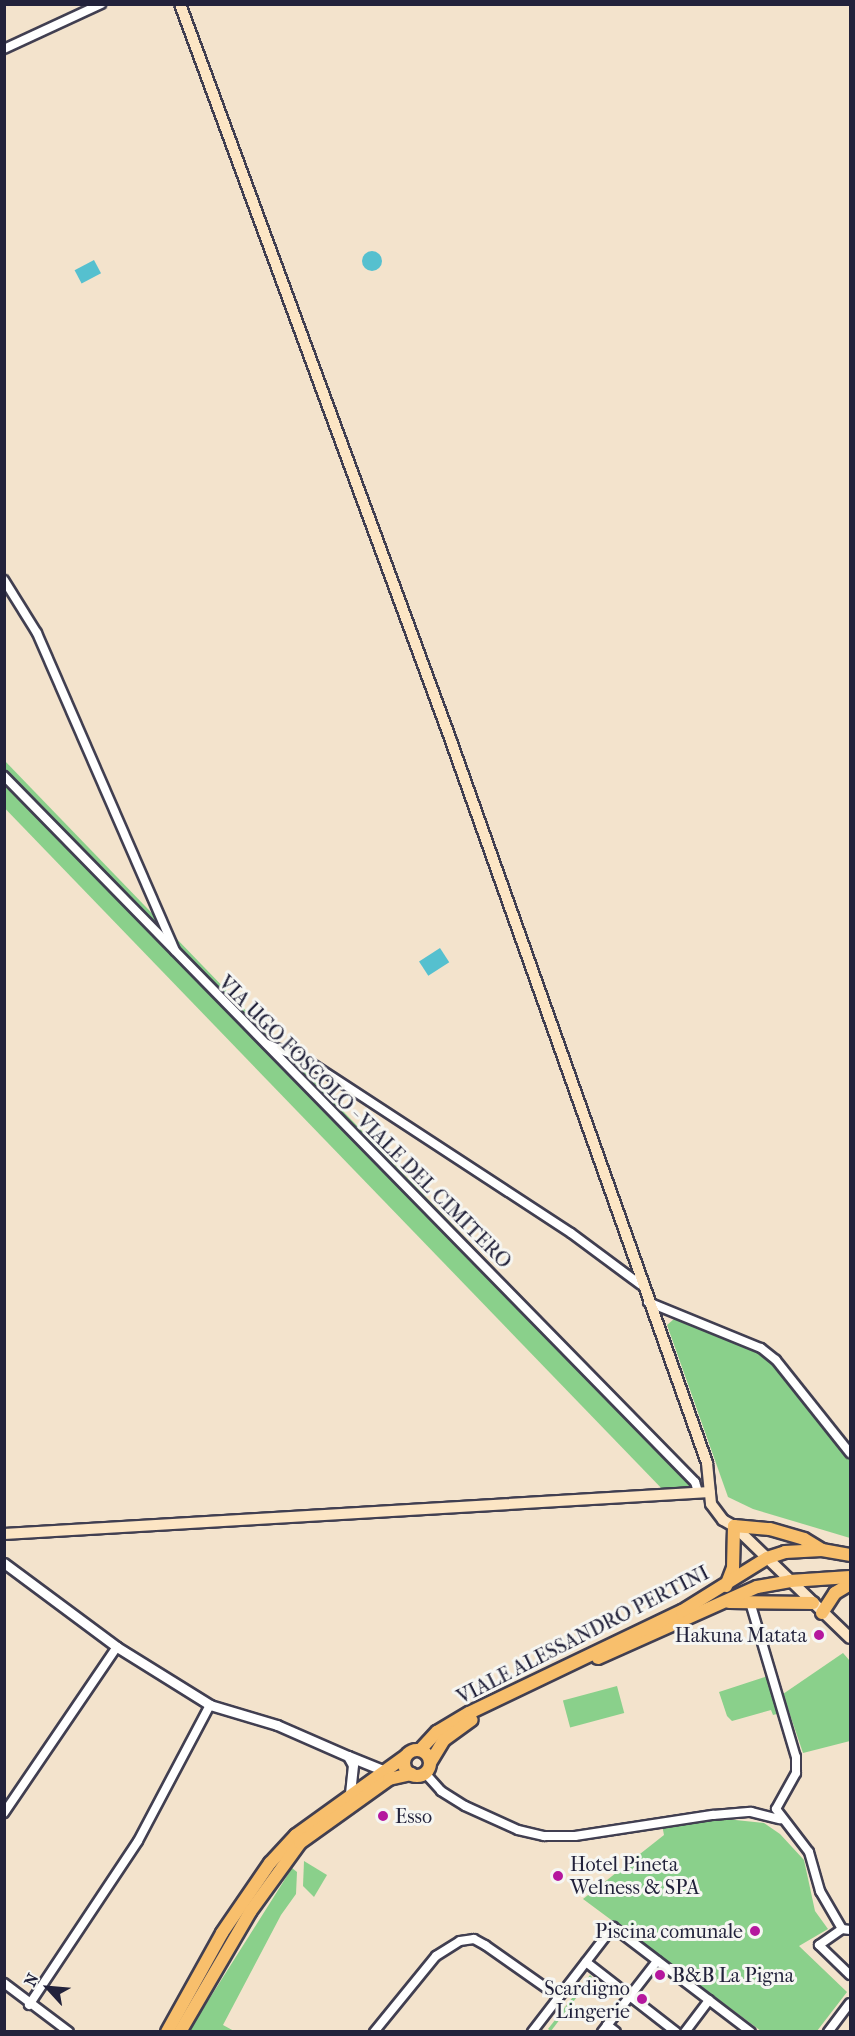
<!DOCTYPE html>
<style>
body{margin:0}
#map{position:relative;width:855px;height:2036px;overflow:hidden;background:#f3e3cc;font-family:"IM FELL French Canon",serif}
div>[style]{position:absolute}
.green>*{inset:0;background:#8ad08b;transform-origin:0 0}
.water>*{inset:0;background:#55c0cf;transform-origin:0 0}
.round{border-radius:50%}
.roads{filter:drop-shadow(2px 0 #413f51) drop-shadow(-2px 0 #413f51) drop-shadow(0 2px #413f51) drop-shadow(0 -2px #413f51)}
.minor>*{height:8px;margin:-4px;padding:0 4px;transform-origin:4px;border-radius:4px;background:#fff}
.tertiary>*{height:9px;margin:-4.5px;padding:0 4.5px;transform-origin:4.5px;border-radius:4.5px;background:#fff}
.secondary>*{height:10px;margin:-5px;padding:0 5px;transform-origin:5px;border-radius:5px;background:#fce5c4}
.primary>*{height:12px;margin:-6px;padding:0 6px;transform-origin:6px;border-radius:6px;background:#f8bf6c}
.primary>.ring{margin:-6px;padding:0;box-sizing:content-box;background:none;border:12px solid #f8bf6c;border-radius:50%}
.dots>*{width:16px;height:16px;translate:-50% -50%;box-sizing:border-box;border:3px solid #f6f6f2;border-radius:50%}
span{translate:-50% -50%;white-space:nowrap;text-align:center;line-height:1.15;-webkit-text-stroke:6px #f6f6f2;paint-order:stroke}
.street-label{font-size:20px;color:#22223b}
.poi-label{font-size:20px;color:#22223b}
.right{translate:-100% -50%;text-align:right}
.left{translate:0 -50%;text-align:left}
.frame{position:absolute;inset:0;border:6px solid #22223b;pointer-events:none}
.north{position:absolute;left:18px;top:1958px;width:60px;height:60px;-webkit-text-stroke:4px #f6f6f2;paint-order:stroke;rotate:296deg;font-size:16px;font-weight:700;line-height:24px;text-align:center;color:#22223b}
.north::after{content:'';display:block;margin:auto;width:21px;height:27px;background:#22223b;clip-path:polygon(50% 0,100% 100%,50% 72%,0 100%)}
</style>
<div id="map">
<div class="green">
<i style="left:4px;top:760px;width:999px;height:33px;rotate:46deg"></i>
<i style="clip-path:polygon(674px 1319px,763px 1354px,850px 1457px,850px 1538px,753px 1509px,728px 1497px,667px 1325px)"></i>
<i style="clip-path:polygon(843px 1653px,850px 1661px,850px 1741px,803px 1753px,783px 1694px)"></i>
<i style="clip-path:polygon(768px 1676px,777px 1714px,773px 1715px,771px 1710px,732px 1721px,727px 1716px,719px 1692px)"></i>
<i style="left:617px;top:1686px;width:28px;height:56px;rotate:75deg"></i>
<i style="clip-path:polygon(726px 1819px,764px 1823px,780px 1834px,804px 1860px,815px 1911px,828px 1929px,799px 1946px,847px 1992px,817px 2031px,761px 2031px,583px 1899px,664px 1835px,662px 1825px)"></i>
<i style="clip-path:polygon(304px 1861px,327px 1875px,314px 1897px,303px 1886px)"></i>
<i style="clip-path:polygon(292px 1868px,297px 1872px,296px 1894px,281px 1915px,223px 2025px,234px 2031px,189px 2031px)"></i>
<i style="clip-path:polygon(590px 1975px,592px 1977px,551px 2031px,548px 2029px)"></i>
</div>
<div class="water">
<i class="round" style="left:362px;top:251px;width:20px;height:20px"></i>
<i style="left:94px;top:260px;width:15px;height:22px;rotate:62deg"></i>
<i style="left:440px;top:948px;width:17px;height:25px;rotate:57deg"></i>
</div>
<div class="roads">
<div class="minor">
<i style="left:4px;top:49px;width:107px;rotate:-24.9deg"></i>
<i style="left:4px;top:580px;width:62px;rotate:58.1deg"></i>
<i style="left:37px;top:633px;width:346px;rotate:66.5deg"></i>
<i style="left:4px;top:776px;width:988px;rotate:45.62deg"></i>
<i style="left:695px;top:1482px;width:10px;rotate:73deg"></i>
<i style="left:267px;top:1044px;width:44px;rotate:22.5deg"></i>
<i style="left:308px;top:1061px;width:314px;rotate:33.2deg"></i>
<i style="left:571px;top:1233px;width:87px;rotate:36.6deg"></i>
<i style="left:648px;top:1302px;width:122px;rotate:22.2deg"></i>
<i style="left:761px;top:1348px;width:19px;rotate:39deg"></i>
<i style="left:776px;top:1360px;width:119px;rotate:51.5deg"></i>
<i style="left:750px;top:1602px;width:162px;rotate:73.5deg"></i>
<i style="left:796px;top:1757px;width:16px;rotate:90deg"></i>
<i style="left:796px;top:1773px;width:41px;rotate:119.1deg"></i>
<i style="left:776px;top:1809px;width:54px;rotate:52.5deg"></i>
<i style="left:809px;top:1852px;width:41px;rotate:74.2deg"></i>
<i style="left:820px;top:1891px;width:44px;rotate:59.9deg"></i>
<i style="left:425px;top:1773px;width:24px;rotate:48deg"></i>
<i style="left:441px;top:1791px;width:28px;rotate:32deg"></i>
<i style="left:465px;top:1806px;width:58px;rotate:24.4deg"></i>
<i style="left:518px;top:1830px;width:27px;rotate:13deg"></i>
<i style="left:544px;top:1836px;width:31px"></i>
<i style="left:575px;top:1836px;width:140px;rotate:-8.7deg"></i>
<i style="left:713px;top:1815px;width:38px;rotate:-5deg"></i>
<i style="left:751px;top:1812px;width:30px;rotate:14deg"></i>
<i style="left:4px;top:1813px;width:201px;rotate:-55.8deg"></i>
<i style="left:850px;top:1930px;width:8px;rotate:-173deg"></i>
<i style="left:842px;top:1929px;width:28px;rotate:145deg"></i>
<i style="left:819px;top:1945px;width:43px;rotate:44.1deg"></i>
<i style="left:586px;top:1962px;width:114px;rotate:37.9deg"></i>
<i style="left:4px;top:1983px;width:81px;rotate:37deg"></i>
<i style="left:29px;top:2005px;width:197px;rotate:-56.4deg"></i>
<i style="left:138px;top:1841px;width:154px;rotate:-62.1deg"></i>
<i style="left:607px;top:2025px;width:11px;rotate:38deg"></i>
<i style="left:374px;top:2032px;width:98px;rotate:-50.8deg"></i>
<i style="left:436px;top:1956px;width:28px;rotate:-32deg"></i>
<i style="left:460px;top:1941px;width:14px;rotate:-8deg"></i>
<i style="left:474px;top:1939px;width:13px;rotate:29deg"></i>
<i style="left:485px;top:1945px;width:90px;rotate:35.1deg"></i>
<i style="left:532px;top:2032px;width:133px;rotate:-52.4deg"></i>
<i style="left:613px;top:1927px;width:173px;rotate:37.3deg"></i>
<i style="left:602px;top:2032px;width:90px;rotate:-52.2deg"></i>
<i style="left:685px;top:2032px;width:40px;rotate:-53deg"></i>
<i style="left:828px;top:2032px;width:36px;rotate:-53deg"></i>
</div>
<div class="tertiary">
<i style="left:4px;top:1563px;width:141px;rotate:36.6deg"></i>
<i style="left:117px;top:1647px;width:110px;rotate:31.9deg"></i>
<i style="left:210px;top:1705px;width:70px;rotate:16.6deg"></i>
<i style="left:277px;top:1725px;width:77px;rotate:23.6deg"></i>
<i style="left:348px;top:1756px;width:10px;rotate:61deg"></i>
<i style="left:353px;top:1765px;width:30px;rotate:96deg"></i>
<i style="left:348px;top:1756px;width:40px;rotate:22deg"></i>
</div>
<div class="secondary">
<i style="left:180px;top:4px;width:782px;rotate:69.8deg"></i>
<i style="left:450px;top:738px;width:769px;rotate:70.48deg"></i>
<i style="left:707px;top:1463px;width:41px;rotate:84.4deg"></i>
<i style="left:711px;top:1504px;width:20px;rotate:53deg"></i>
<i style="left:723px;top:1520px;width:13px;rotate:29deg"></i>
<i style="left:734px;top:1526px;width:161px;rotate:44deg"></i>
<i style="left:4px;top:1534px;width:707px;rotate:-3.4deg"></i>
</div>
<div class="primary">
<i style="left:726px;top:1586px;width:19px;rotate:-69deg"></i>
<i style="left:733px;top:1568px;width:42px;rotate:-88.6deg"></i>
<i style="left:734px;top:1526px;width:36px;rotate:5deg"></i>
<i style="left:770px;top:1529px;width:35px;rotate:16deg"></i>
<i style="left:804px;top:1539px;width:21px;rotate:31deg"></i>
<i style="left:729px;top:1602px;width:84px;rotate:0.7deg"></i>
<i style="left:822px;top:1613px;width:24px;rotate:-57deg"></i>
<i style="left:835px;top:1593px;width:17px;rotate:-31deg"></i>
<i style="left:598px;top:1658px;width:174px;rotate:-24.1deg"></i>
<i style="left:757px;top:1587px;width:34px;rotate:-10deg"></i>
<i style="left:790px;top:1581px;width:60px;rotate:-3.8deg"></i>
<i style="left:420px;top:1750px;width:25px;rotate:-47deg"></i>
<i style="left:437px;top:1732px;width:37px;rotate:-31deg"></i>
<i style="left:469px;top:1713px;width:236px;rotate:-25.6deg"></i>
<i style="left:682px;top:1611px;width:100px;rotate:-31.9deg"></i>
<i style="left:767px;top:1558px;width:19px;rotate:-18deg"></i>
<i style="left:785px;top:1552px;width:37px;rotate:-3deg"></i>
<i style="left:822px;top:1550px;width:28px;rotate:10deg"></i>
<i class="ring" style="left:404px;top:1750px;width:14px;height:14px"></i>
<i style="left:430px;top:1763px;width:27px;rotate:-59deg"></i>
<i style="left:444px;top:1740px;width:34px;rotate:-36deg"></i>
<i style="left:167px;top:2032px;width:113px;rotate:-60.9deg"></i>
<i style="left:222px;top:1933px;width:85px;rotate:-55.6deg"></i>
<i style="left:270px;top:1863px;width:38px;rotate:-47deg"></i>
<i style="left:296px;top:1835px;width:135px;rotate:-35.7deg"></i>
<i style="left:180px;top:2032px;width:139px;rotate:-59.7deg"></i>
<i style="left:250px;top:1912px;width:85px;rotate:-54.1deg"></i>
<i style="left:300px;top:1843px;width:110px;rotate:-35.7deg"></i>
<i style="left:389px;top:1779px;width:23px;rotate:-13deg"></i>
</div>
</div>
<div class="dots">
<i style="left:819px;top:1635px;background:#b5179e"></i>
<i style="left:383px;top:1816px;background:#b5179e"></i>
<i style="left:558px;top:1876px;background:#b5179e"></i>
<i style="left:755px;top:1931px;background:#b5179e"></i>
<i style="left:660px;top:1975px;background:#b5179e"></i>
<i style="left:642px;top:1999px;background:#b5179e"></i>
</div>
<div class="street-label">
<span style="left:365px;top:1122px;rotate:45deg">VIA UGO FOSCOLO - VIALE DEL CIMITERO</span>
<span style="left:583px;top:1635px;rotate:-27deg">VIALE ALESSANDRO PERTINI</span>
</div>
<div class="poi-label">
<span class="right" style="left:807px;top:1635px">Hakuna Matata</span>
<span class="left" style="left:395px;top:1816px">Esso</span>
<span class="left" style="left:570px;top:1876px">Hotel Pineta<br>Welness &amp; SPA</span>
<span class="right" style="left:743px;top:1931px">Piscina comunale</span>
<span class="left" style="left:672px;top:1975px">B&amp;B La Pigna</span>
<span class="right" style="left:630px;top:2000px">Scardigno<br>Lingerie</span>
</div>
<div class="frame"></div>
<div class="north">N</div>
</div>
